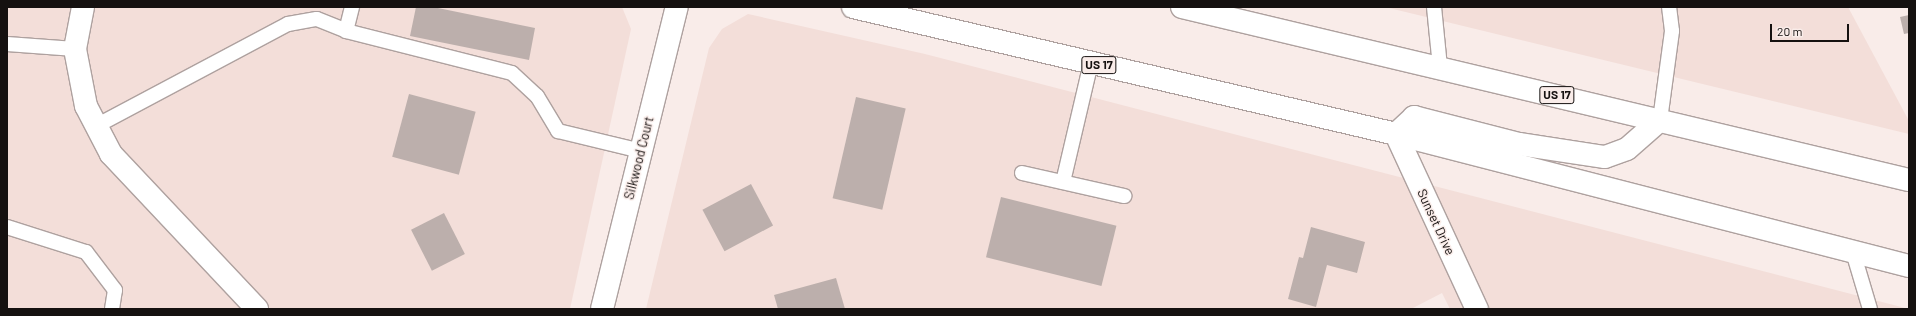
<!DOCTYPE html>
<style>
body{margin:0}
#map{position:relative;width:1916px;height:316px;overflow:hidden;background:#f9ece9;font-family:Barlow,sans-serif}
div>[style]{position:absolute}
.built>*{inset:0;background:#f3ded9}
.building>*{inset:0;background:#bcafac;transform-origin:0 0}
.roads{filter:drop-shadow(1px 0 #aea19f) drop-shadow(-1px 0 #aea19f) drop-shadow(0 1px #aea19f) drop-shadow(0 -1px #aea19f)}
.service>*{height:14px;margin:-7px;padding:0 7px;transform-origin:7px;border-radius:7px;background:#fff}
.minor>*{height:22px;margin:-11px;padding:0 11px;transform-origin:11px;border-radius:11px;background:#fff}
.secondary>*{height:22px;margin:-11px;padding:0 11px;transform-origin:11px;border-radius:11px;background:#fff}
.primary>*{height:22px;margin:-11px;padding:0 11px;transform-origin:11px;border-radius:11px;background:#fff}
span{translate:-50% -50%;white-space:nowrap;text-align:center;line-height:1.15;-webkit-text-stroke:3px #f9ece9;paint-order:stroke}
.shield-label span{padding:1px 3px;background:#f9ece9;border:1px solid;border-radius:3px;-webkit-text-stroke-width:0}
.shield-label{font-size:12px;color:#151110;font-weight:700}
.street-label{font-size:13px;color:#151110}
.frame{position:absolute;inset:0;border:8px solid #151110;pointer-events:none}
.scale{position:absolute;left:1770px;top:24px;width:79px;height:18px;box-sizing:border-box;border:2px solid #151110;border-top:0;padding-left:5px;font-size:12px;line-height:14px;white-space:nowrap;color:#151110;-webkit-text-stroke:3px #f9ece9;paint-order:stroke}
</style>
<div id="map">
<div class="built">
<i style="clip-path:polygon(7px 7px,622px 7px,631px 29px,570px 309px,7px 308px)"></i>
<i style="clip-path:polygon(1385px 7px,1848px 7px,1909px 121px,1909px 134px)"></i>
<i style="clip-path:polygon(748px 14px,925px 54px,1909px 309px,1450px 309px,1442px 293px,1411px 309px,646px 309px,709px 48px,722px 29px)"></i>
</div>
<div class="building">
<i style="clip-path:polygon(416px 7px,433px 7px,535px 28px,529px 60px,410px 36px)"></i>
<i style="clip-path:polygon(1909px 15px,1909px 33px,1904px 34px,1900px 17px)"></i>
<i style="left:409px;top:94px;width:69px;height:65px;rotate:15deg"></i>
<i style="left:856px;top:97px;width:51px;height:104px;rotate:13deg"></i>
<i style="left:751px;top:184px;width:47px;height:55px;rotate:62deg"></i>
<i style="left:1001px;top:197px;width:119px;height:62px;rotate:14deg"></i>
<i style="left:444px;top:213px;width:46px;height:37px;rotate:63deg"></i>
<i style="clip-path:polygon(1311px 227px,1365px 242px,1357px 273px,1327px 265px,1316px 307px,1288px 299px,1299px 257px,1303px 258px)"></i>
<i style="clip-path:polygon(836px 278px,845px 309px,778px 309px,774px 295px)"></i>
</div>
<div class="roads">
<div class="service">
<i style="left:1434px;top:7px;width:60px;rotate:84.3deg"></i>
<i style="left:346px;top:31px;width:25px;rotate:-76deg"></i>
<i style="left:7px;top:44px;width:68px;rotate:4.2deg"></i>
<i style="left:1660px;top:120px;width:90px;rotate:-82.3deg"></i>
<i style="left:1672px;top:31px;width:24px;rotate:-97deg"></i>
<i style="left:96px;top:126px;width:217px;rotate:-28deg"></i>
<i style="left:288px;top:24px;width:29px;rotate:-10deg"></i>
<i style="left:317px;top:19px;width:31px;rotate:22deg"></i>
<i style="left:346px;top:31px;width:171px;rotate:14.2deg"></i>
<i style="left:512px;top:73px;width:34px;rotate:43deg"></i>
<i style="left:537px;top:96px;width:41px;rotate:59deg"></i>
<i style="left:558px;top:131px;width:85px;rotate:13.5deg"></i>
<i style="left:1022px;top:173px;width:105px;rotate:12.7deg"></i>
<i style="left:1063px;top:182px;width:122px;rotate:-76.8deg"></i>
<i style="left:7px;top:227px;width:83px;rotate:17.6deg"></i>
<i style="left:86px;top:252px;width:48px;rotate:52.7deg"></i>
<i style="left:115px;top:290px;width:19px;rotate:99deg"></i>
<i style="left:1853px;top:252px;width:59px;rotate:73.4deg"></i>
</div>
<div class="minor">
<i style="left:83px;top:7px;width:43px;rotate:100.8deg"></i>
<i style="left:75px;top:49px;width:58px;rotate:79.1deg"></i>
<i style="left:86px;top:106px;width:54px;rotate:62.5deg"></i>
<i style="left:111px;top:154px;width:213px;rotate:46.7deg"></i>
<i style="left:1396px;top:134px;width:193px;rotate:65.2deg"></i>
</div>
<div class="secondary">
<i style="left:602px;top:309px;width:311px;rotate:-76.1deg"></i>
</div>
<div class="primary">
<i style="left:853px;top:7px;width:558px;rotate:13.16deg"></i>
<i style="left:1396px;top:134px;width:530px;rotate:14.43deg"></i>
<i style="left:1182px;top:7px;width:747px;rotate:13.39deg"></i>
<i style="left:1396px;top:134px;width:25px;rotate:-43deg"></i>
<i style="left:1414px;top:117px;width:108px;rotate:14.4deg"></i>
<i style="left:1519px;top:144px;width:87px;rotate:8.6deg"></i>
<i style="left:1605px;top:157px;width:23px;rotate:-20deg"></i>
<i style="left:1627px;top:149px;width:44px;rotate:-41.3deg"></i>
</div>
</div>
<div class="shield-label">
<span style="left:1099px;top:65px">US 17</span>
<span style="left:1557px;top:95px">US 17</span>
</div>
<div class="street-label">
<span style="left:639px;top:158px;rotate:-76deg">Silkwood Court</span>
<span style="left:1436px;top:222px;rotate:65deg">Sunset Drive</span>
</div>
<div class="frame"></div>
<div class="scale">20 m</div>
</div>
